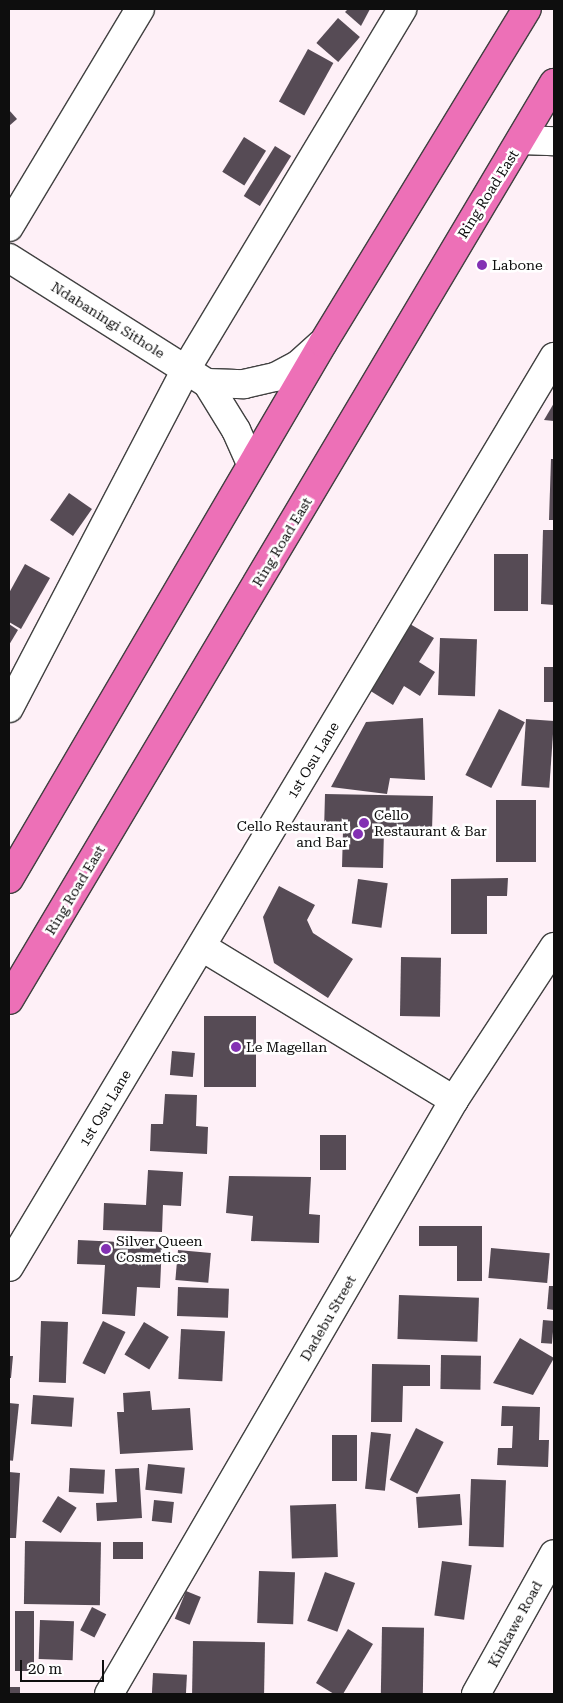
<!DOCTYPE html>
<style>
body{margin:0}
#map{position:relative;width:563px;height:1703px;overflow:hidden;background:#fef0f7;font-family:"Roboto Serif",serif}
div>[style]{position:absolute}
.building>*{inset:0;background:#564b55;transform-origin:0 0}
.roads{filter:drop-shadow(1px 0 #414141) drop-shadow(-1px 0 #414141) drop-shadow(0 1px #414141) drop-shadow(0 -1px #414141)}
.minor>*{height:28px;margin:-14px;padding:0 14px;transform-origin:14px;border-radius:14px;background:#fff}
.major>*{height:28px;margin:-14px;padding:0 14px;transform-origin:14px;border-radius:14px;background:#ed70b7}
.dots>*{width:14px;height:14px;translate:-50% -50%;box-sizing:border-box;border:2px solid #fff;border-radius:50%}
span{translate:-50% -50%;white-space:nowrap;text-align:center;line-height:1.15;-webkit-text-stroke:5px #fff;paint-order:stroke}
.street-label{font-size:14px;color:#0e0e0e}
.poi-label{font-size:14px;color:#0e0e0e}
.left{translate:0 -50%;text-align:left}
.right{translate:-100% -50%;text-align:right}
.frame{position:absolute;inset:0;border:10px solid #0e0e0e;pointer-events:none}
.scale{position:absolute;left:20px;top:1660px;width:84px;height:22px;box-sizing:border-box;border:2px solid #0e0e0e;border-top:0;padding-left:6px;font-size:15px;line-height:18px;white-space:nowrap;color:#0e0e0e;-webkit-text-stroke:4px #fff;paint-order:stroke}
</style>
<div id="map">
<div class="building">
<i style="clip-path:polygon(348px 9px,370px 9px,361px 26px,345px 12px)"></i>
<i style="left:338px;top:18px;width:29px;height:33px;rotate:41deg"></i>
<i style="left:308px;top:49px;width:29px;height:60px;rotate:29deg"></i>
<i style="clip-path:polygon(9px 110px,17px 119px,9px 126px)"></i>
<i style="left:244px;top:137px;width:26px;height:41px;rotate:32deg"></i>
<i style="left:275px;top:146px;width:19px;height:59px;rotate:32deg"></i>
<i style="clip-path:polygon(554px 403px,554px 421px,544px 420px)"></i>
<i style="clip-path:polygon(551px 459px,554px 459px,554px 520px,549px 520px)"></i>
<i style="left:69px;top:493px;width:28px;height:33px;rotate:35deg"></i>
<i style="clip-path:polygon(543px 530px,554px 530px,554px 605px,541px 604px)"></i>
<i style="left:494px;top:554px;width:34px;height:57px"></i>
<i style="clip-path:polygon(25px 564px,50px 578px,21px 629px,9px 622px,9px 593px)"></i>
<i style="clip-path:polygon(9px 624px,18px 630px,9px 645px)"></i>
<i style="clip-path:polygon(410px 624px,434px 638px,419px 662px,435px 672px,420px 696px,404px 686px,393px 705px,369px 690px)"></i>
<i style="left:440px;top:638px;width:37px;height:57px;rotate:2deg"></i>
<i style="left:544px;top:667px;width:10px;height:35px"></i>
<i style="left:499px;top:709px;width:29px;height:74px;rotate:27deg"></i>
<i style="clip-path:polygon(423px 718px,425px 780px,390px 778px,387px 794px,331px 787px,366px 722px)"></i>
<i style="left:526px;top:719px;width:28px;height:67px;rotate:4deg"></i>
<i style="clip-path:polygon(325px 794px,433px 796px,432px 831px,384px 831px,383px 868px,342px 867px,343px 831px,324px 831px)"></i>
<i style="left:496px;top:800px;width:40px;height:62px"></i>
<i style="clip-path:polygon(508px 878px,507px 896px,487px 896px,487px 934px,451px 934px,451px 879px)"></i>
<i style="left:358px;top:879px;width:30px;height:45px;rotate:8deg"></i>
<i style="clip-path:polygon(279px 886px,315px 905px,307px 920px,313px 933px,353px 959px,328px 998px,274px 963px,263px 917px)"></i>
<i style="left:401px;top:957px;width:40px;height:59px;rotate:1deg"></i>
<i style="left:204px;top:1016px;width:52px;height:71px"></i>
<i style="left:172px;top:1051px;width:23px;height:24px;rotate:5deg"></i>
<i style="clip-path:polygon(165px 1094px,197px 1095px,196px 1126px,208px 1127px,207px 1154px,150px 1151px,151px 1124px,163px 1124px)"></i>
<i style="left:320px;top:1135px;width:26px;height:35px"></i>
<i style="clip-path:polygon(148px 1170px,183px 1172px,181px 1206px,163px 1205px,162px 1232px,103px 1230px,104px 1203px,146px 1205px)"></i>
<i style="clip-path:polygon(229px 1176px,311px 1177px,309px 1214px,320px 1215px,319px 1243px,251px 1241px,253px 1216px,226px 1213px)"></i>
<i style="clip-path:polygon(419px 1226px,482px 1226px,482px 1281px,457px 1281px,457px 1246px,419px 1246px)"></i>
<i style="clip-path:polygon(78px 1240px,162px 1244px,160px 1288px,137px 1287px,135px 1316px,102px 1314px,105px 1265px,77px 1264px)"></i>
<i style="left:491px;top:1248px;width:59px;height:30px;rotate:5deg"></i>
<i style="left:178px;top:1250px;width:33px;height:30px;rotate:5deg"></i>
<i style="clip-path:polygon(549px 1286px,554px 1286px,554px 1310px,547px 1309px)"></i>
<i style="left:178px;top:1287px;width:51px;height:29px;rotate:2deg"></i>
<i style="left:399px;top:1295px;width:80px;height:44px;rotate:2deg"></i>
<i style="left:543px;top:1320px;width:11px;height:23px;rotate:5deg"></i>
<i style="left:41px;top:1321px;width:27px;height:61px;rotate:2deg"></i>
<i style="left:103px;top:1321px;width:25px;height:47px;rotate:26deg"></i>
<i style="left:144px;top:1322px;width:29px;height:38px;rotate:31deg"></i>
<i style="left:181px;top:1329px;width:44px;height:50px;rotate:3deg"></i>
<i style="clip-path:polygon(520px 1338px,554px 1358px,533px 1395px,493px 1383px)"></i>
<i style="left:441px;top:1355px;width:40px;height:34px;rotate:1deg"></i>
<i style="clip-path:polygon(9px 1356px,13px 1356px,11px 1378px,9px 1378px)"></i>
<i style="clip-path:polygon(372px 1364px,430px 1365px,430px 1386px,403px 1386px,402px 1422px,371px 1422px)"></i>
<i style="clip-path:polygon(150px 1391px,152px 1410px,190px 1408px,193px 1450px,120px 1454px,117px 1412px,124px 1412px,123px 1393px)"></i>
<i style="left:33px;top:1395px;width:41px;height:29px;rotate:4deg"></i>
<i style="left:9px;top:1403px;width:10px;height:57px;rotate:6deg"></i>
<i style="clip-path:polygon(502px 1406px,540px 1407px,539px 1440px,549px 1440px,548px 1467px,497px 1465px,498px 1448px,512px 1448px,513px 1426px,501px 1426px)"></i>
<i style="left:416px;top:1428px;width:31px;height:58px;rotate:27deg"></i>
<i style="left:371px;top:1432px;width:20px;height:57px;rotate:6deg"></i>
<i style="left:332px;top:1435px;width:25px;height:46px"></i>
<i style="left:148px;top:1464px;width:37px;height:26px;rotate:6deg"></i>
<i style="left:70px;top:1468px;width:35px;height:24px;rotate:3deg"></i>
<i style="clip-path:polygon(139px 1468px,142px 1518px,97px 1521px,96px 1503px,117px 1502px,115px 1469px)"></i>
<i style="clip-path:polygon(9px 1472px,20px 1473px,16px 1538px,9px 1538px)"></i>
<i style="left:471px;top:1479px;width:35px;height:67px;rotate:2deg"></i>
<i style="left:460px;top:1494px;width:31px;height:44px;rotate:86deg"></i>
<i style="left:58px;top:1496px;width:22px;height:30px;rotate:32deg"></i>
<i style="left:154px;top:1500px;width:20px;height:21px;rotate:6deg"></i>
<i style="left:336px;top:1504px;width:53px;height:46px;rotate:88deg"></i>
<i style="left:25px;top:1541px;width:76px;height:63px;rotate:1deg"></i>
<i style="left:113px;top:1542px;width:30px;height:17px"></i>
<i style="left:442px;top:1561px;width:30px;height:55px;rotate:8deg"></i>
<i style="left:259px;top:1571px;width:36px;height:52px;rotate:2deg"></i>
<i style="left:325px;top:1572px;width:32px;height:52px;rotate:20deg"></i>
<i style="left:186px;top:1591px;width:16px;height:30px;rotate:22deg"></i>
<i style="left:92px;top:1607px;width:16px;height:26px;rotate:27deg"></i>
<i style="left:15px;top:1611px;width:19px;height:60px"></i>
<i style="left:40px;top:1620px;width:34px;height:39px;rotate:2deg"></i>
<i style="left:382px;top:1627px;width:42px;height:67px;rotate:1deg"></i>
<i style="clip-path:polygon(348px 1629px,373px 1644px,343px 1694px,334px 1694px,316px 1683px)"></i>
<i style="left:193px;top:1641px;width:72px;height:53px;rotate:1deg"></i>
<i style="left:153px;top:1673px;width:34px;height:21px;rotate:3deg"></i>
<i style="left:9px;top:1687px;width:11px;height:7px"></i>
</div>
<div class="roads">
<div class="minor">
<i style="left:521px;top:140px;width:33px;rotate:2deg"></i>
<i style="left:9px;top:227px;width:254px;rotate:-59deg"></i>
<i style="left:9px;top:258px;width:234px;rotate:32.3deg"></i>
<i style="left:207px;top:383px;width:55px;rotate:58.3deg"></i>
<i style="left:236px;top:430px;width:36px;rotate:66deg"></i>
<i style="left:207px;top:383px;width:37px;rotate:2deg"></i>
<i style="left:244px;top:384px;width:32px;rotate:-13deg"></i>
<i style="left:275px;top:377px;width:26px;rotate:-28deg"></i>
<i style="left:298px;top:365px;width:31px;rotate:-42deg"></i>
<i style="left:9px;top:708px;width:382px;rotate:-62.4deg"></i>
<i style="left:186px;top:369px;width:420px;rotate:-59deg"></i>
<i style="left:202px;top:947px;width:295px;rotate:31.3deg"></i>
<i style="left:9px;top:1267px;width:1061px;rotate:-59.08deg"></i>
<i style="left:109px;top:1694px;width:687px;rotate:-59.85deg"></i>
<i style="left:454px;top:1100px;width:183px;rotate:-56.8deg"></i>
<i style="left:476px;top:1694px;width:160px;rotate:-60.9deg"></i>
</div>
<div class="major">
<i style="left:9px;top:879px;width:621px;rotate:-59.64deg"></i>
<i style="left:323px;top:343px;width:391px;rotate:-58.6deg"></i>
<i style="left:9px;top:1000px;width:1067px;rotate:-59.28deg"></i>
</div>
</div>
<div class="dots">
<i style="left:482px;top:265px;background:#8331b3"></i>
<i style="left:364px;top:823px;background:#8331b3"></i>
<i style="left:358px;top:834px;background:#8331b3"></i>
<i style="left:236px;top:1047px;background:#8331b3"></i>
<i style="left:106px;top:1249px;background:#8331b3"></i>
</div>
<div class="street-label">
<span style="left:488px;top:194px;rotate:-58deg">Ring Road East</span>
<span style="left:108px;top:320px;rotate:32deg">Ndabaningi Sithole</span>
<span style="left:282px;top:542px;rotate:-59deg">Ring Road East</span>
<span style="left:313px;top:760px;rotate:-59deg">1st Osu Lane</span>
<span style="left:75px;top:890px;rotate:-59deg">Ring Road East</span>
<span style="left:105px;top:1108px;rotate:-59deg">1st Osu Lane</span>
<span style="left:328px;top:1318px;rotate:-60deg">Dadebu Street</span>
<span style="left:515px;top:1624px;rotate:-61deg">Kinkawe Road</span>
</div>
<div class="poi-label">
<span class="left" style="left:492px;top:265px">Labone</span>
<span class="left" style="left:374px;top:823px">Cello<br>Restaurant &amp; Bar</span>
<span class="right" style="left:348px;top:834px">Cello Restaurant<br>and Bar</span>
<span class="left" style="left:246px;top:1047px">Le Magellan</span>
<span class="left" style="left:116px;top:1249px">Silver Queen<br>Cosmetics</span>
</div>
<div class="frame"></div>
<div class="scale">20 m</div>
</div>
